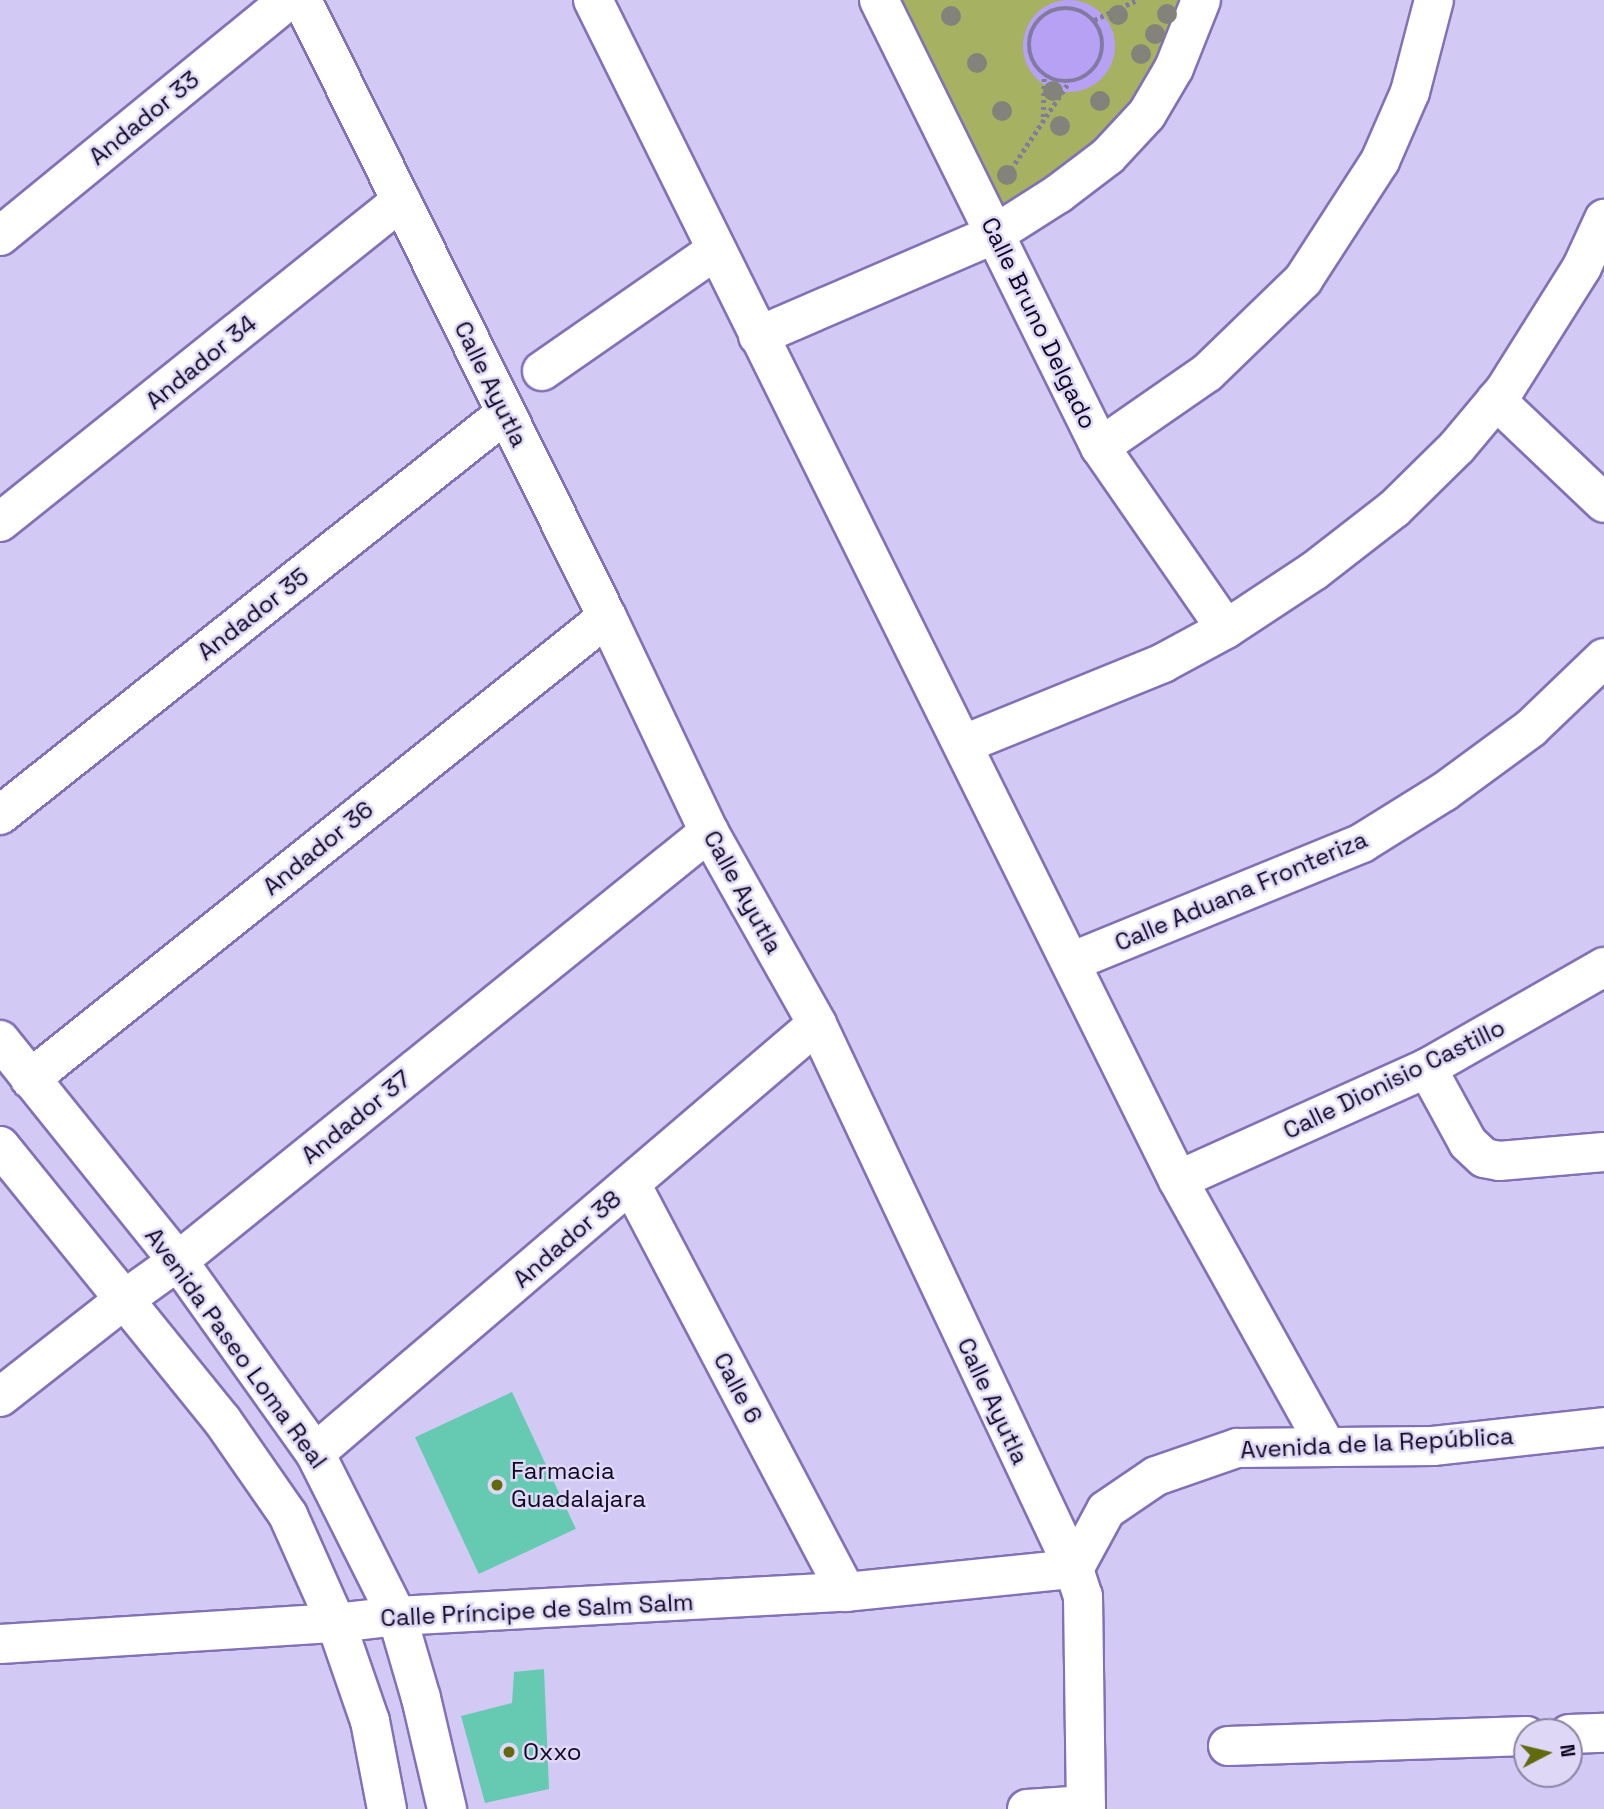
<!DOCTYPE html>
<meta charset="utf-8">
<style>
body{margin:0}
#map{position:relative;width:1604px;height:1809px;overflow:hidden;background:#d2c9f5;font-family:"Space Grotesk",sans-serif}
div>[style]{position:absolute}
.green>*{inset:0;background:#a7b162}
.water>*{inset:0;background:#b6a1f5}
.round{border-radius:50%}
.building>*{inset:0;background:#65cab1;transform-origin:0 0}
.path>*{height:4.5px;margin-top:-2.25px;transform-origin:0;background:repeating-linear-gradient(90deg,#837a9f 0 3.5px,transparent 0 7px)}
.path>.ring{margin:-2.25px;padding:0;box-sizing:content-box;background:none;border:4.5px solid #837a9f;border-radius:50%}
.roads{filter:drop-shadow(2px 0 #8271b5) drop-shadow(-2px 0 #8271b5) drop-shadow(0 2px #8271b5) drop-shadow(0 -2px #8271b5)}
.minor>*{height:38px;margin:-19px;padding:0 19px;transform-origin:19px;border-radius:19px;background:#fff}
.trees>*{width:20px;height:20px;margin:-10px;border-radius:50%;background:#84837b}
.dots>*{width:19px;height:19px;translate:-50% -50%;box-sizing:border-box;border:4px solid #ded8f6;border-radius:50%}
span{translate:-50% -50%;white-space:nowrap;text-align:center;line-height:1.15;-webkit-text-stroke:5px #ded8f6;paint-order:stroke}
.street-label{font-size:24px;color:#100821}
.poi-label{font-size:24px;color:#100821}
.left{translate:0 -50%;text-align:left}
.north{position:absolute;left:1513px;top:1718px;width:70px;height:70px;box-sizing:border-box;background:#ded8f6;border:2px solid #8c85a1;border-radius:50%;rotate:83deg;font-size:19px;font-weight:700;line-height:28px;text-align:center;color:#100821}
.north::after{content:'';display:block;margin:auto;width:24px;height:32px;background:#626a0e;clip-path:polygon(50% 0,100% 100%,50% 72%,0 100%)}
</style>
<div id="map">
<div class="green">
<i style="clip-path:polygon(900px 0,1201px 0,1161px 90px,1001px 231px)"></i>
</div>
<div class="water">
<i class="round" style="left:1023px;top:0;width:92px;height:92px"></i>
</div>
<div class="building">
<i style="left:512px;top:1392px;width:151px;height:107px;rotate:65deg"></i>
<i style="clip-path:polygon(544px 1669px,549px 1789px,485px 1803px,461px 1716px,512px 1703px,514px 1672px)"></i>
</div>
<div class="path">
<i class="ring" style="left:1029px;top:8px;width:69.5px;height:69.5px"></i>
<i style="left:1094px;top:20px;width:47px;rotate:-24.9deg"></i>
<i style="left:1043px;top:117px;width:42px;rotate:-88.6deg"></i>
<i style="left:1007px;top:175px;width:112px;rotate:-56.3deg"></i>
</div>
<div class="roads">
<div class="minor">
<i style="left:302px;top:0;width:688px;rotate:63.7deg"></i>
<i style="left:607px;top:617px;width:238px;rotate:64.6deg"></i>
<i style="left:709px;top:832px;width:220px;rotate:60.6deg"></i>
<i style="left:817px;top:1024px;width:603px;rotate:64.75deg"></i>
<i style="left:1074px;top:1569px;width:28px;rotate:72deg"></i>
<i style="left:1083px;top:1596px;width:213px;rotate:89.2deg"></i>
<i style="left:593px;top:0;width:1317px;rotate:63.63deg"></i>
<i style="left:1178px;top:1180px;width:304px;rotate:60.9deg"></i>
<i style="left:879px;top:0;width:499px;rotate:63.7deg"></i>
<i style="left:1100px;top:447px;width:221px;rotate:55.3deg"></i>
<i style="left:0;top:236px;width:372px;rotate:-39.3deg"></i>
<i style="left:758px;top:336px;width:258px;rotate:-23.3deg"></i>
<i style="left:995px;top:234px;width:75px;rotate:-32.4deg"></i>
<i style="left:1058px;top:194px;width:63px;rotate:-37.2deg"></i>
<i style="left:1108px;top:156px;width:57px;rotate:-47.1deg"></i>
<i style="left:1147px;top:114px;width:53px;rotate:-59.6deg"></i>
<i style="left:1174px;top:68px;width:73px;rotate:-68.3deg"></i>
<i style="left:542px;top:371px;width:212px;rotate:-34.8deg"></i>
<i style="left:1496px;top:400px;width:149px;rotate:43.6deg"></i>
<i style="left:1100px;top:447px;width:130px;rotate:-34.7deg"></i>
<i style="left:1207px;top:373px;width:134px;rotate:-44.1deg"></i>
<i style="left:1303px;top:280px;width:142px;rotate:-57.1deg"></i>
<i style="left:1380px;top:161px;width:75px;rotate:-66.5deg"></i>
<i style="left:1410px;top:92px;width:95px;rotate:-75.4deg"></i>
<i style="left:0;top:522px;width:514px;rotate:-38.68deg"></i>
<i style="left:964px;top:744px;width:215px;rotate:-22.1deg"></i>
<i style="left:1163px;top:663px;width:72px;rotate:-28.4deg"></i>
<i style="left:1226px;top:629px;width:105px;rotate:-33.4deg"></i>
<i style="left:1314px;top:571px;width:101px;rotate:-37.8deg"></i>
<i style="left:1394px;top:509px;width:88px;rotate:-44.5deg"></i>
<i style="left:1457px;top:447px;width:73px;rotate:-50deg"></i>
<i style="left:1504px;top:391px;width:146px;rotate:-57.8deg"></i>
<i style="left:1582px;top:267px;width:53px;rotate:-65.4deg"></i>
<i style="left:0;top:815px;width:646px;rotate:-38.47deg"></i>
<i style="left:1071px;top:962px;width:314px;rotate:-22.2deg"></i>
<i style="left:1362px;top:843px;width:97px;rotate:-31.9deg"></i>
<i style="left:1444px;top:792px;width:108px;rotate:-36.3deg"></i>
<i style="left:1531px;top:728px;width:101px;rotate:-43.8deg"></i>
<i style="left:0;top:1040px;width:284px;rotate:51.2deg"></i>
<i style="left:178px;top:1261px;width:236px;rotate:54.5deg"></i>
<i style="left:315px;top:1453px;width:182px;rotate:63.3deg"></i>
<i style="left:397px;top:1616px;width:85px;rotate:73.7deg"></i>
<i style="left:421px;top:1698px;width:114px;rotate:76.8deg"></i>
<i style="left:1427px;top:1068px;width:85px;rotate:61.3deg"></i>
<i style="left:1468px;top:1143px;width:22px;rotate:43deg"></i>
<i style="left:1484px;top:1158px;width:15px;rotate:11deg"></i>
<i style="left:1499px;top:1161px;width:105px;rotate:-4.9deg"></i>
<i style="left:30px;top:1079px;width:739px;rotate:-38.68deg"></i>
<i style="left:0;top:1146px;width:353px;rotate:51deg"></i>
<i style="left:222px;top:1420px;width:116px;rotate:55.2deg"></i>
<i style="left:288px;top:1515px;width:118px;rotate:66deg"></i>
<i style="left:336px;top:1623px;width:104px;rotate:70.9deg"></i>
<i style="left:370px;top:1721px;width:90px;rotate:79.1deg"></i>
<i style="left:1178px;top:1180px;width:273px;rotate:-24.2deg"></i>
<i style="left:1427px;top:1068px;width:204px;rotate:-29.7deg"></i>
<i style="left:631px;top:1184px;width:461px;rotate:62.2deg"></i>
<i style="left:0;top:1397px;width:159px;rotate:-38.1deg"></i>
<i style="left:125px;top:1299px;width:65px;rotate:-35.6deg"></i>
<i style="left:178px;top:1261px;width:683px;rotate:-38.94deg"></i>
<i style="left:315px;top:1453px;width:660px;rotate:-40.52deg"></i>
<i style="left:1074px;top:1569px;width:67px;rotate:-61.5deg"></i>
<i style="left:1106px;top:1510px;width:60px;rotate:-34.2deg"></i>
<i style="left:1156px;top:1476px;width:86px;rotate:-19.1deg"></i>
<i style="left:1237px;top:1448px;width:196px;rotate:-0.6deg"></i>
<i style="left:1433px;top:1446px;width:172px;rotate:-6.3deg"></i>
<i style="left:0;top:1644px;width:337px;rotate:-3.6deg"></i>
<i style="left:336px;top:1623px;width:61px;rotate:-6.5deg"></i>
<i style="left:397px;top:1616px;width:450px;rotate:-3.1deg"></i>
<i style="left:846px;top:1592px;width:229px;rotate:-5.8deg"></i>
<i style="left:1569px;top:1734px;width:35px;rotate:-2deg"></i>
<i style="left:1228px;top:1746px;width:299px;rotate:-1.9deg"></i>
<i style="left:1027px;top:1809px;width:59px;rotate:-3.9deg"></i>
</div>
</div>
<div class="trees">
<i style="left:1167px;top:14px"></i>
<i style="left:1118px;top:15px"></i>
<i style="left:951px;top:16px"></i>
<i style="left:1155px;top:34px"></i>
<i style="left:1141px;top:54px"></i>
<i style="left:977px;top:63px"></i>
<i style="left:1053px;top:91px"></i>
<i style="left:1100px;top:101px"></i>
<i style="left:1002px;top:111px"></i>
<i style="left:1060px;top:126px"></i>
<i style="left:1007px;top:175px"></i>
</div>
<div class="dots">
<i style="left:497px;top:1485px;background:#626a0e"></i>
<i style="left:509px;top:1752px;background:#626a0e"></i>
</div>
<div class="street-label">
<span style="left:144px;top:118px;rotate:-39deg">Andador 33</span>
<span style="left:1039px;top:323px;rotate:64deg">Calle Bruno Delgado</span>
<span style="left:201px;top:362px;rotate:-39deg">Andador 34</span>
<span style="left:491px;top:384px;rotate:64deg">Calle Ayutla</span>
<span style="left:253px;top:614px;rotate:-38deg">Andador 35</span>
<span style="left:318px;top:848px;rotate:-39deg">Andador 36</span>
<span style="left:1241px;top:891px;rotate:-23deg">Calle Aduana Fronteriza</span>
<span style="left:743px;top:892px;rotate:61deg">Calle Ayutla</span>
<span style="left:1394px;top:1079px;rotate:-26deg">Calle Dionisio Castillo</span>
<span style="left:356px;top:1117px;rotate:-39deg">Andador 37</span>
<span style="left:567px;top:1239px;rotate:-41deg">Andador 38</span>
<span style="left:236px;top:1348px;rotate:54deg">Avenida Paseo Loma Real</span>
<span style="left:738px;top:1388px;rotate:62deg">Calle 6</span>
<span style="left:993px;top:1401px;rotate:65deg">Calle Ayutla</span>
<span style="left:1377px;top:1443px;rotate:-3deg">Avenida de la República</span>
<span style="left:537px;top:1610px;rotate:-3deg">Calle Príncipe de Salm Salm</span>
</div>
<div class="poi-label">
<span class="left" style="left:511px;top:1485px">Farmacia<br>Guadalajara</span>
<span class="left" style="left:523px;top:1752px">Oxxo</span>
</div>
<div class="north">N</div>
</div>
